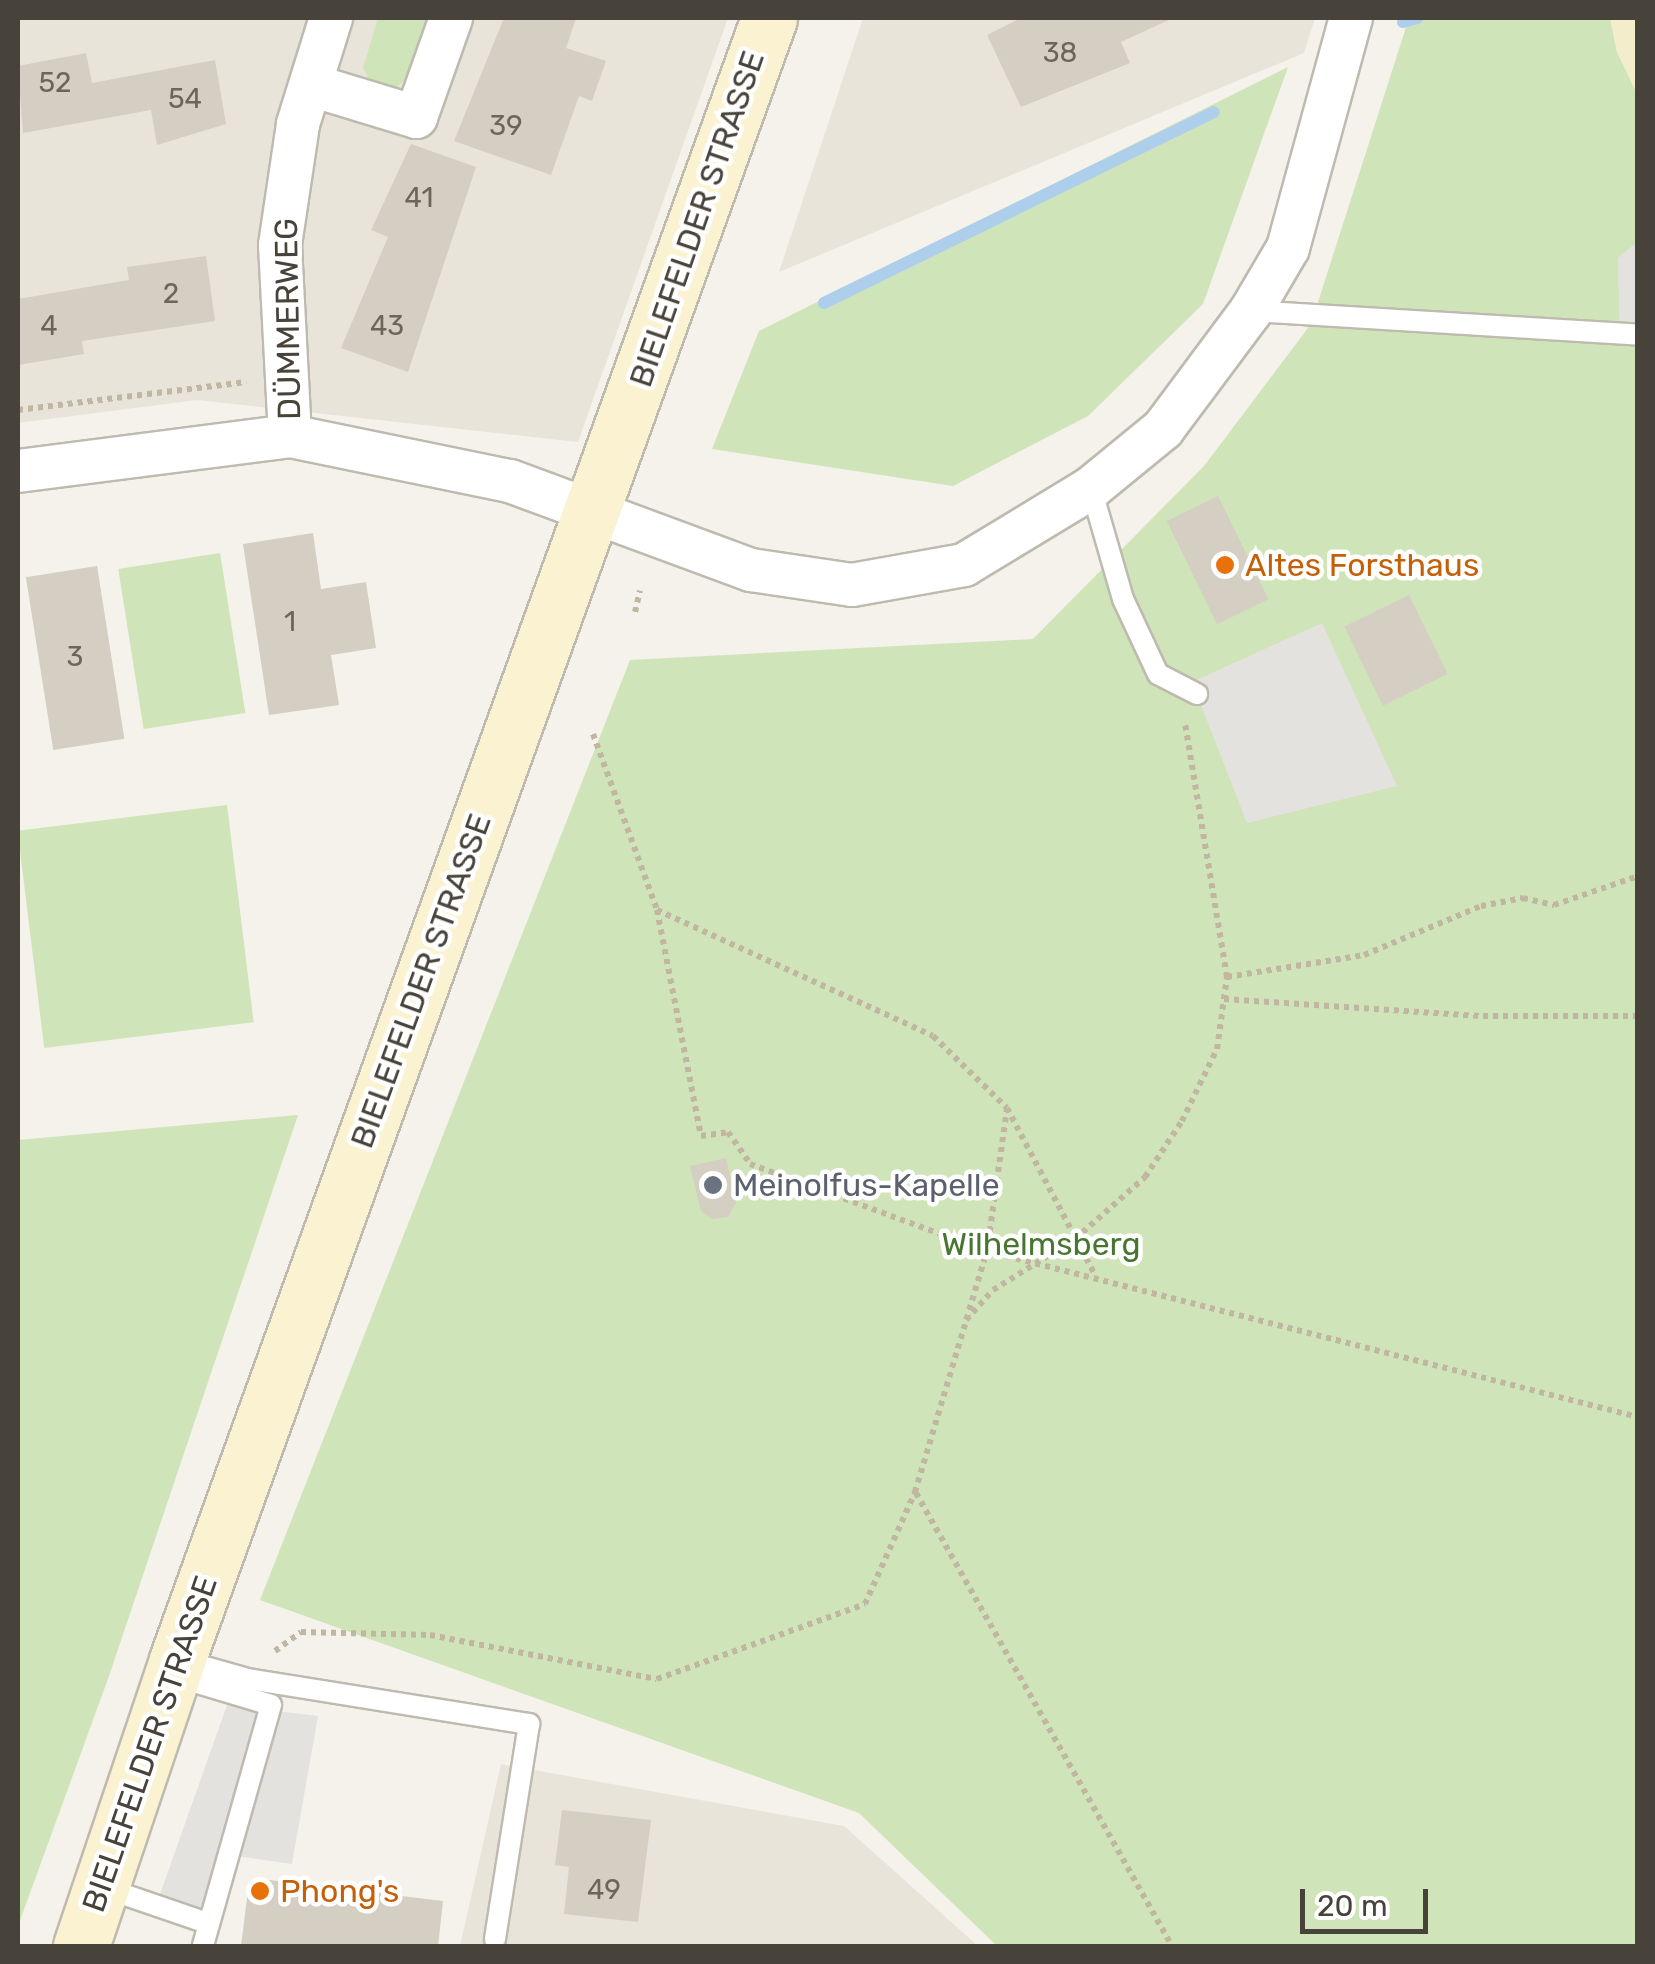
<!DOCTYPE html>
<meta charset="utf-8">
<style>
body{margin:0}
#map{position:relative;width:1655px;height:1964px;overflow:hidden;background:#f4f2eb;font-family:Rubik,sans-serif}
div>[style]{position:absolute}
.residential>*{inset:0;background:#e8e4da}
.green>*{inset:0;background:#cfe4b8;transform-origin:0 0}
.sand>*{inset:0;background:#f4edcc}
.parking>*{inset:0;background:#e4e2df}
.stream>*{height:12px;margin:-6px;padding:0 6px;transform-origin:6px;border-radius:6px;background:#aecfeb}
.building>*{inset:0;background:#d5cec2;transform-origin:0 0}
.path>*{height:6px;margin-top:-3px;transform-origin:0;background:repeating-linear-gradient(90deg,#c0b6a1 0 5px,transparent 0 10px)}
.roads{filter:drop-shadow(2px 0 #bfbaaf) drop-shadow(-2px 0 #bfbaaf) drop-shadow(0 2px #bfbaaf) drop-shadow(0 -2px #bfbaaf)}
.lane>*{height:20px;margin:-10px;padding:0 10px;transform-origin:10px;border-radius:10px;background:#fff}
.street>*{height:42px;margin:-21px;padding:0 21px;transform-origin:21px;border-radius:21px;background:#fff}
.secondary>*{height:55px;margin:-27.5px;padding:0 27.5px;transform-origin:27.5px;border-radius:27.5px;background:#faf2d0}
.dots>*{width:28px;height:28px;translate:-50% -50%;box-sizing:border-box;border:5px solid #fff;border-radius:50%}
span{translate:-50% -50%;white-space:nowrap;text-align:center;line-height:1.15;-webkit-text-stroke:9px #fff;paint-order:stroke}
.number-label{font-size:28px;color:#6b665c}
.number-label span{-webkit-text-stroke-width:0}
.street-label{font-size:32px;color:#48433a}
.food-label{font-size:32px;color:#c56008}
.left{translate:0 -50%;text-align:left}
.worship-label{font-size:32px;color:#5b616d}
.park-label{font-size:32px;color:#487631}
.frame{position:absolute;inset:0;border:20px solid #48433a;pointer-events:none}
.scale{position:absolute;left:1300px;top:1889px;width:128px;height:45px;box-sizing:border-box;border:5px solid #48433a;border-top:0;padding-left:12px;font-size:30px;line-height:35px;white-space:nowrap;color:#48433a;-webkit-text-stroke:8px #fff;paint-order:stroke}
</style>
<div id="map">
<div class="residential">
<i style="clip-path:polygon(18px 18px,728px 18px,578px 442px,197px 400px,18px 423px)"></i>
<i style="clip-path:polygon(863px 18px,1315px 18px,1304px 53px,779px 272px)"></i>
<i style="clip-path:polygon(501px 1764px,844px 1826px,978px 1946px,460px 1946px)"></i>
</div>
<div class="green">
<i style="clip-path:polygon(378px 18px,431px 18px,411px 74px,397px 87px,370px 82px,363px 68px)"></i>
<i style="clip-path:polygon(1409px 18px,1610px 18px,1617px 52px,1638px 94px,1637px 1946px,997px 1946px,859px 1813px,260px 1600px,630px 660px,1033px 639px,1204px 466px,1311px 324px)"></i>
<i style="clip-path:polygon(1288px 67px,1203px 304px,1088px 416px,953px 486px,712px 449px,759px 331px)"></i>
<i style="left:220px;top:553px;width:162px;height:103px;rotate:81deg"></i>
<i style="left:227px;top:805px;width:219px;height:211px;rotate:83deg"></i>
<i style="clip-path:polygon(298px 1115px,109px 1676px,18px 1926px,18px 1140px)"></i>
</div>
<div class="sand">
<i style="clip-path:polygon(1610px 18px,1637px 18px,1637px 94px,1617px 52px)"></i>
</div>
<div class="parking">
<i style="clip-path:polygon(1637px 242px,1637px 322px,1619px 321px,1618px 258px)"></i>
<i style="clip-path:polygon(1322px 623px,1397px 786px,1247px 823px,1192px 682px)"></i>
<i style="clip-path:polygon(227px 1705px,318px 1716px,292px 1864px,229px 1855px,217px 1933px,153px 1914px)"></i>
</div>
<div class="stream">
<i style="left:1403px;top:22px;width:15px;rotate:-16deg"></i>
<i style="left:824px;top:303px;width:434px;rotate:-26.1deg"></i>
</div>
<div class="building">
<i style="clip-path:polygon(504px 18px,576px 18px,566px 48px,606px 61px,592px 101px,579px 96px,551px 175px,454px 141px)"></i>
<i style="clip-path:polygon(1021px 18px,1173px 18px,1121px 42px,1130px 63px,1021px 107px,987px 35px)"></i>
<i style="clip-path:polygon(86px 53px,92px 83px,215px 60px,226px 124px,157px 145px,151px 110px,23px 133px,18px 66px)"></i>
<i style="clip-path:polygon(411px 144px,476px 167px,408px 372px,341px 348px,388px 237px,371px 230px)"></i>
<i style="clip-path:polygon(206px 256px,215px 321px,82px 341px,84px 354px,18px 365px,18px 299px,129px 280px,127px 267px)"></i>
<i style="left:1218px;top:496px;width:115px;height:57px;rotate:64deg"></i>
<i style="clip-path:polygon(313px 533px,321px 589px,366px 582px,376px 648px,331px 655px,339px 705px,269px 715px,243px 544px)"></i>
<i style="left:97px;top:566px;width:175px;height:72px;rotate:81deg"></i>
<i style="left:1409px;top:595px;width:88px;height:72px;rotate:64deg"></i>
<i style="clip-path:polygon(726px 1158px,736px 1203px,728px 1217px,712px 1219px,701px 1211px,690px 1166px)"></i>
<i style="clip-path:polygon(562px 1810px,651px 1820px,638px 1922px,564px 1914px,569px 1867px,555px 1865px)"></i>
<i style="clip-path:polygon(261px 1879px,443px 1901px,438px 1946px,241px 1946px,248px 1891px)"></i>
</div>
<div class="path">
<i style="left:18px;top:410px;width:230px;rotate:-7deg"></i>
<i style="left:635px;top:612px;width:22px;rotate:-77deg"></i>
<i style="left:593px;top:734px;width:187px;rotate:70deg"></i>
<i style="left:657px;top:910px;width:303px;rotate:24.5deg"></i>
<i style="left:933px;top:1036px;width:103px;rotate:44.2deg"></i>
<i style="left:1007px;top:1108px;width:189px;rotate:62.2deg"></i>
<i style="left:657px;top:910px;width:230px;rotate:79deg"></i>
<i style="left:701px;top:1136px;width:27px;rotate:-8deg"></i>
<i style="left:728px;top:1132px;width:39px;rotate:55deg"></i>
<i style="left:750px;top:1164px;width:252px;rotate:20.2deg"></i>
<i style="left:987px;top:1251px;width:672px;rotate:14.31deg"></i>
<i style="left:1227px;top:977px;width:139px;rotate:-9.1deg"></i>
<i style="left:1364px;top:955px;width:127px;rotate:-22.7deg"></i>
<i style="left:1481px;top:906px;width:43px;rotate:-10.8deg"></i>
<i style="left:1523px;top:898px;width:32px;rotate:13deg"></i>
<i style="left:1554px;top:905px;width:89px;rotate:-19deg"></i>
<i style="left:1224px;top:999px;width:260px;rotate:3.8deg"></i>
<i style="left:1483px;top:1016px;width:155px"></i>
<i style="left:966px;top:1320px;width:40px;rotate:-48deg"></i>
<i style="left:993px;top:1290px;width:97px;rotate:-31.9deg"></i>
<i style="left:1075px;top:1239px;width:94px;rotate:-41.5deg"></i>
<i style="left:1145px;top:1177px;width:67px;rotate:-56.5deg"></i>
<i style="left:1182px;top:1121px;width:80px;rotate:-64.1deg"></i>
<i style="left:1217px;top:1049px;width:73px;rotate:-82.1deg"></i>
<i style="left:1227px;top:977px;width:257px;rotate:-99.4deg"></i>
<i style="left:916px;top:1493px;width:520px;rotate:60.53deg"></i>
<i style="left:275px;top:1651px;width:32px;rotate:-36deg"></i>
<i style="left:301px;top:1632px;width:129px;rotate:1.3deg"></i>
<i style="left:430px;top:1635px;width:231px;rotate:11deg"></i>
<i style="left:657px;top:1679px;width:221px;rotate:-19.8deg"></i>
<i style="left:865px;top:1604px;width:123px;rotate:-65.9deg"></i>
<i style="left:915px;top:1492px;width:252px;rotate:-73.4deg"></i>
<i style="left:987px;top:1251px;width:144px;rotate:-82deg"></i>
</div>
<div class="roads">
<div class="lane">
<i style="left:1251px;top:311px;width:388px;rotate:3.5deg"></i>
<i style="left:1091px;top:488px;width:116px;rotate:73.9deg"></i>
<i style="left:1123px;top:599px;width:83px;rotate:65deg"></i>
<i style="left:1158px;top:674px;width:44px;rotate:27.1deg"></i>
<i style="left:180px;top:1660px;width:71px;rotate:15.6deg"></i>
<i style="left:248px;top:1679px;width:285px;rotate:9.1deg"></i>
<i style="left:529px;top:1724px;width:218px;rotate:99deg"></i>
<i style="left:174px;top:1676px;width:101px;rotate:16.6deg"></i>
<i style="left:271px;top:1705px;width:250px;rotate:105.8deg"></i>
<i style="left:105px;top:1888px;width:108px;rotate:18.9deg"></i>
</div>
<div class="street">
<i style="left:311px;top:85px;width:110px;rotate:16.9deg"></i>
<i style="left:416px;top:117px;width:105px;rotate:-70.5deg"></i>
<i style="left:290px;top:436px;width:191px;rotate:-93deg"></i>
<i style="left:280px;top:245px;width:122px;rotate:-81.5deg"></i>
<i style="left:298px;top:124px;width:111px;rotate:-72.7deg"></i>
<i style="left:18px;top:471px;width:274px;rotate:-7.3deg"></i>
<i style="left:290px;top:436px;width:225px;rotate:11.6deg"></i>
<i style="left:510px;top:481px;width:257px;rotate:20.3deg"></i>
<i style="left:751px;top:570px;width:102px;rotate:8.4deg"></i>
<i style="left:852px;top:585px;width:114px;rotate:-10.1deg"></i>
<i style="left:964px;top:565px;width:149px;rotate:-31.2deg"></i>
<i style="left:1091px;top:488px;width:93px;rotate:-39.3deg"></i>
<i style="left:1163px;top:429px;width:147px;rotate:-53.3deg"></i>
<i style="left:1251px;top:311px;width:73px;rotate:-59.6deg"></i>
<i style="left:1288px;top:248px;width:238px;rotate:-74.7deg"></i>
</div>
<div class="secondary">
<i style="left:81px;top:1946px;width:302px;rotate:-71.4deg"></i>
<i style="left:177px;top:1660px;width:1745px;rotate:-70.17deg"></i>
</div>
</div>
<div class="dots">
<i style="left:1225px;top:565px;background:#e8710a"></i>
<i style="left:713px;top:1185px;background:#6b7280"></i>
<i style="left:260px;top:1891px;background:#e8710a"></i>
</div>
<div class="number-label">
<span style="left:1060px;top:53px">38</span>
<span style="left:55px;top:83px">52</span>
<span style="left:185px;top:99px">54</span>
<span style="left:506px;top:126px">39</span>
<span style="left:419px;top:198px">41</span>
<span style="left:171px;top:294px">2</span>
<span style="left:49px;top:326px">4</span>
<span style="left:387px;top:326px">43</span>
<span style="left:290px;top:622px">1</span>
<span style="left:75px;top:657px">3</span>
<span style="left:604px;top:1890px">49</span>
</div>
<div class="street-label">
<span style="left:697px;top:219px;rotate:-71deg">BIELEFELDER STRASSE</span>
<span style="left:288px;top:319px;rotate:-91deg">DÜMMERWEG</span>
<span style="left:421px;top:981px;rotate:-70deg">BIELEFELDER STRASSE</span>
<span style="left:150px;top:1744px;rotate:-71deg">BIELEFELDER STRASSE</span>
</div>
<div class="food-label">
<span class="left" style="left:1245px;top:565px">Altes Forsthaus</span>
<span class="left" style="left:280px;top:1891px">Phong's</span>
</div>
<div class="worship-label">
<span class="left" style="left:733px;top:1185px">Meinolfus-Kapelle</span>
</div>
<div class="park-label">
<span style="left:1041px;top:1244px">Wilhelmsberg</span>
</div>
<div class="frame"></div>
<div class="scale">20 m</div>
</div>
